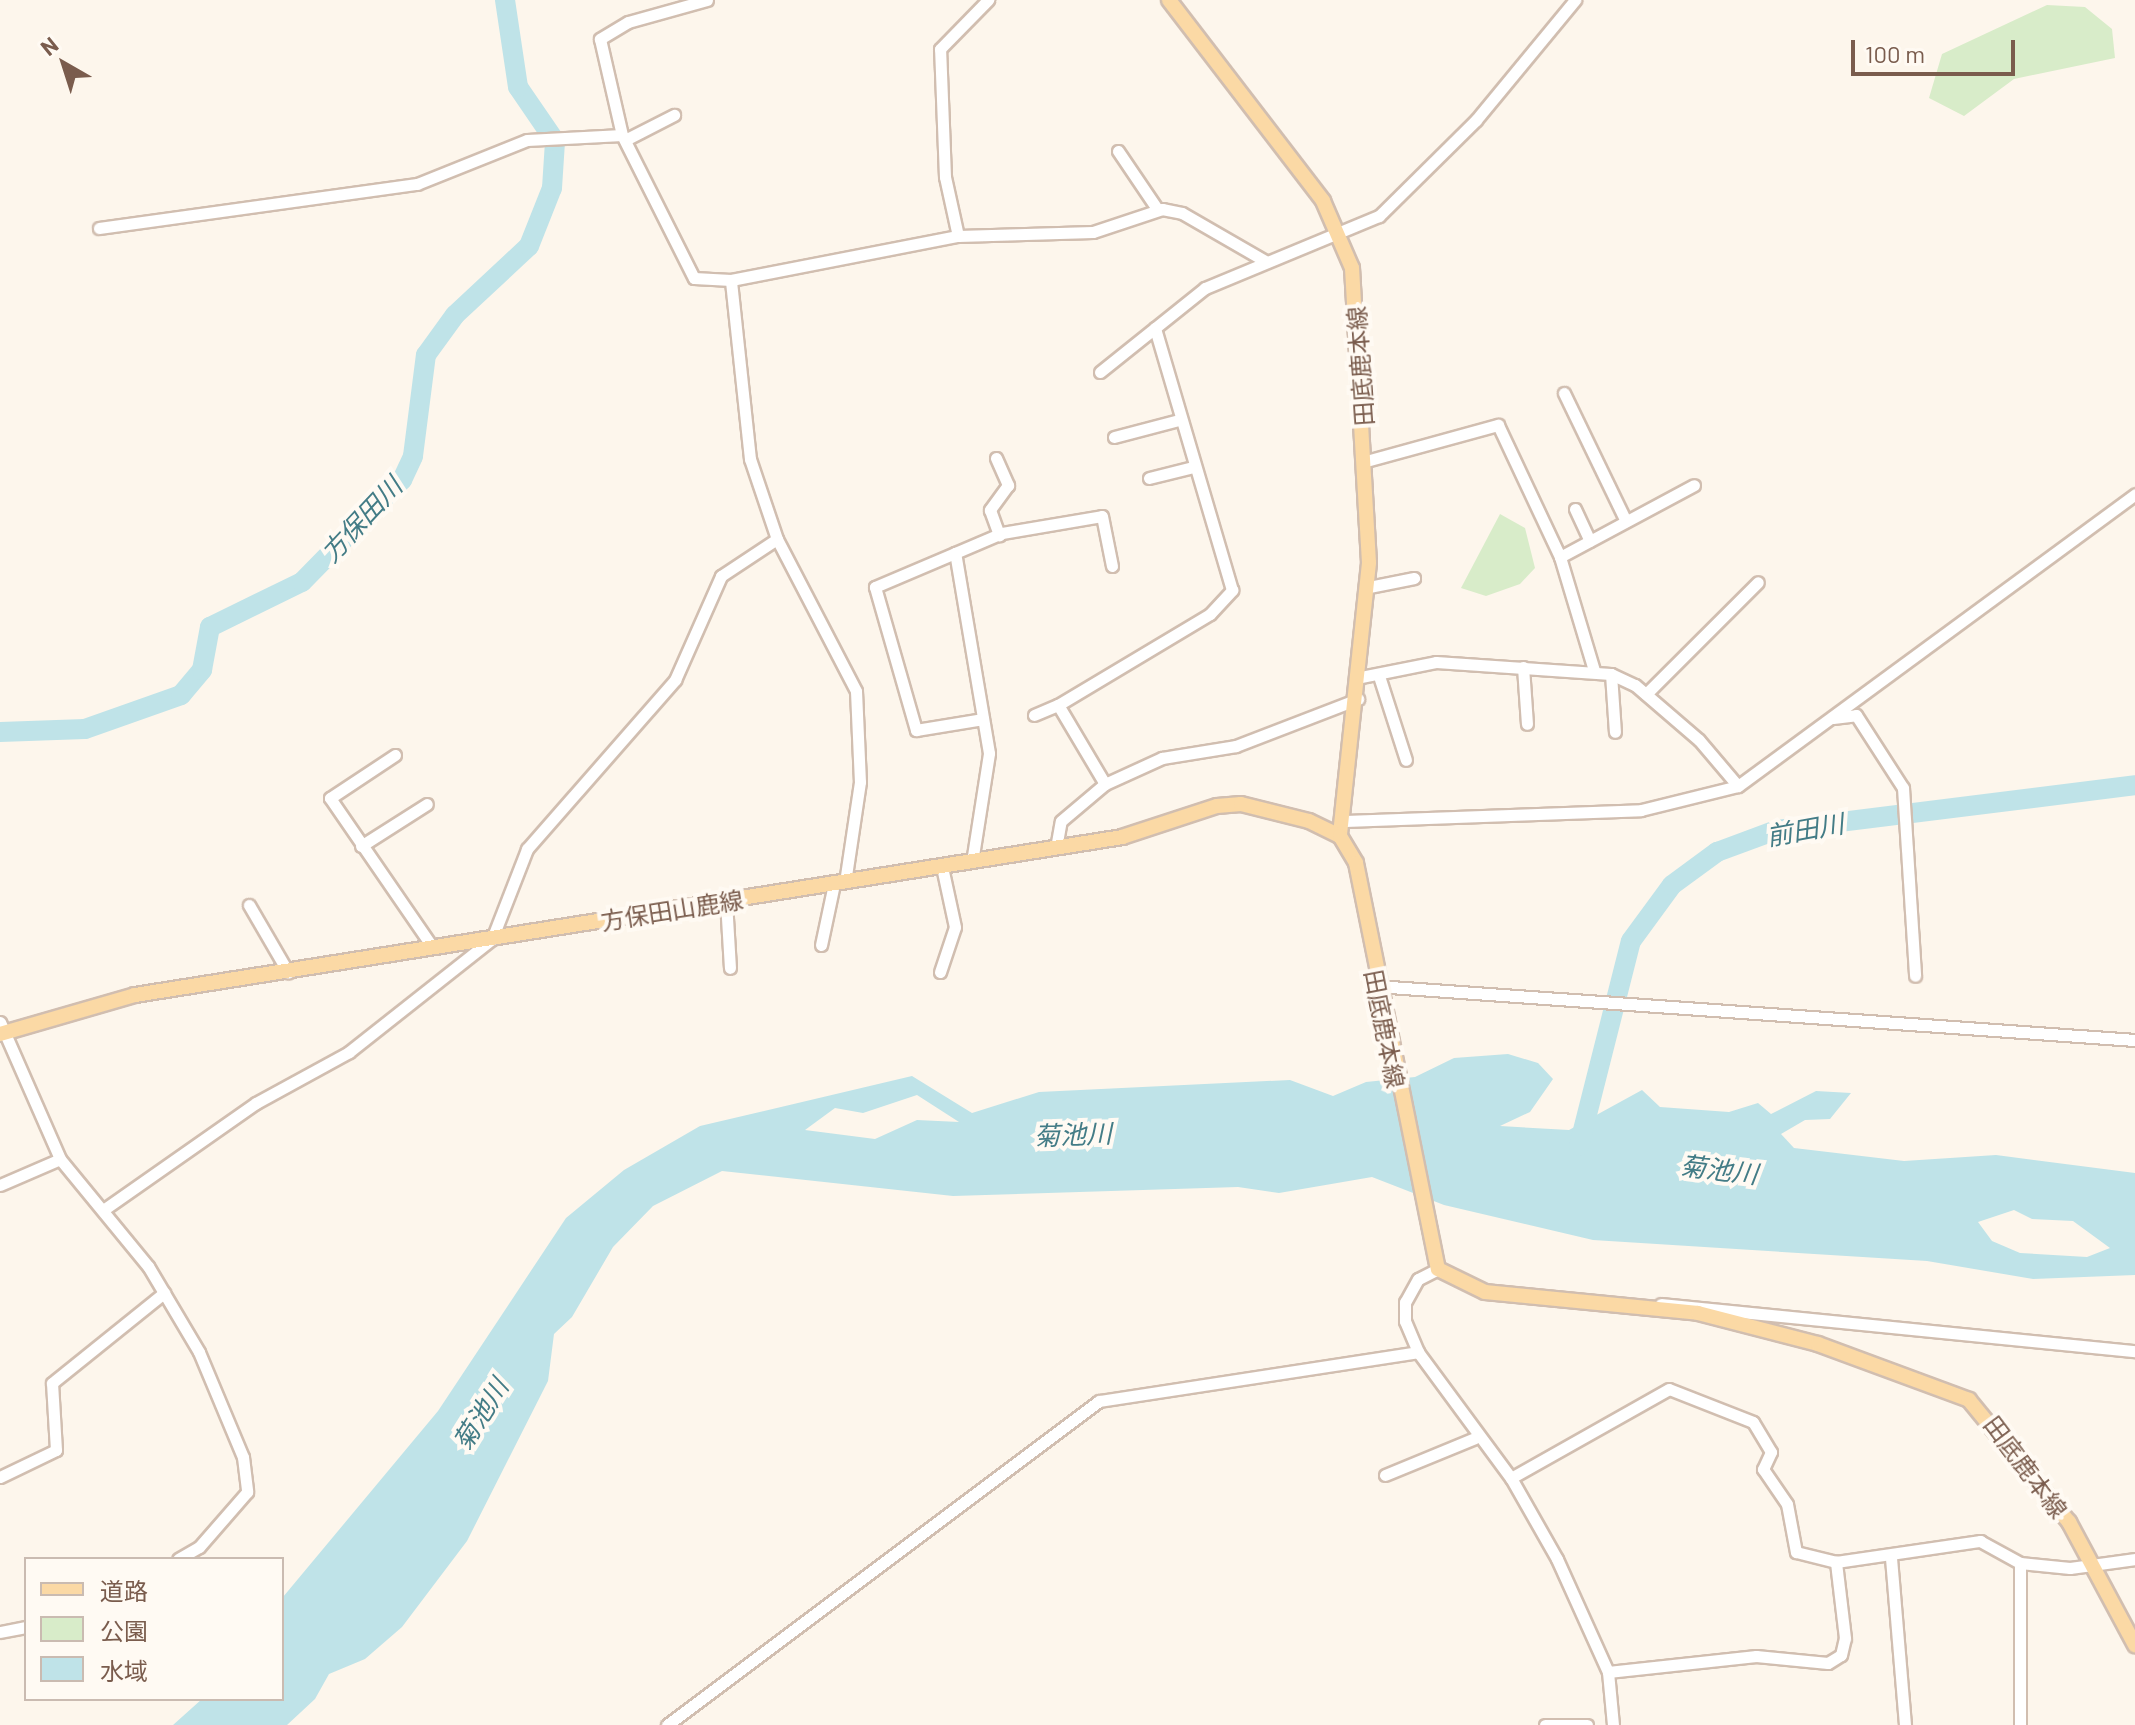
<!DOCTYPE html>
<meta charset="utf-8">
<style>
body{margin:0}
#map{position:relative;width:2135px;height:1725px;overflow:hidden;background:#fdf6ec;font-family:Barlow,"Noto Sans JP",sans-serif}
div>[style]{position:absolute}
.green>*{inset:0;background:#d8ecc9}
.water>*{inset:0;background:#bfe3e8}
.river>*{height:20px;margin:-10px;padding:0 10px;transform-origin:10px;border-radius:10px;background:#bfe3e8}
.roads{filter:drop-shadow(2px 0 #d1beb0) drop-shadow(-2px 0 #d1beb0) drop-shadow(0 2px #d1beb0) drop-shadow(0 -2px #d1beb0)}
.minor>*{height:11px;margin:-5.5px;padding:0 5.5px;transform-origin:5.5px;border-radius:5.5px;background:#fff}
.major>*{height:14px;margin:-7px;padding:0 7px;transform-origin:7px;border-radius:7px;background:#fbd9a5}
span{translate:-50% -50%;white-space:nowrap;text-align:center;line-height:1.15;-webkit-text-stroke:8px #fffaf3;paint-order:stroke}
.street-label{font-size:24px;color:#7a5c4d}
.water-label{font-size:26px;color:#437c86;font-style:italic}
.legend{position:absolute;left:24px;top:1557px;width:260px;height:144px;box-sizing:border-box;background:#fffaf3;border:2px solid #cabbb1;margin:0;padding:10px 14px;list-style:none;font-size:24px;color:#7a5c4d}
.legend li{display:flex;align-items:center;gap:16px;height:40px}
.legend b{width:40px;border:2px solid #cabbb1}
.north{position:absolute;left:24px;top:24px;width:80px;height:80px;-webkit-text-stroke:6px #fffaf3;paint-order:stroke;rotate:321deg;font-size:22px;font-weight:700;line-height:32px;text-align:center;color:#7a5c4d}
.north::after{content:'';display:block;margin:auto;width:28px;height:36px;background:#7a5c4d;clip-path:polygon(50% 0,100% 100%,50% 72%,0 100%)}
.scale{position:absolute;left:1851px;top:40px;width:164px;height:36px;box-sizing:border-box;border:4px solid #7a5c4d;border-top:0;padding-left:10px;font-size:24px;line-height:28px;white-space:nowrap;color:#7a5c4d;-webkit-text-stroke:6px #fffaf3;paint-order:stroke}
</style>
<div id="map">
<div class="green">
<i style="clip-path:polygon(2047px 5px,2085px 7px,2112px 29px,2115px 58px,2014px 79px,1964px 116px,1929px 98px,1942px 54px)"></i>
<i style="clip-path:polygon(1500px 514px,1525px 528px,1535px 568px,1520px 584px,1486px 596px,1461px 588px)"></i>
</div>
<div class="water">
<i style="clip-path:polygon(evenodd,1508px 1054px,1538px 1063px,1553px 1079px,1530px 1112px,1500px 1126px,1569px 1130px,1642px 1090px,1660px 1107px,1729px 1112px,1758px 1103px,1771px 1114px,1816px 1091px,1851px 1093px,1830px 1119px,1805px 1120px,1781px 1134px,1794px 1148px,1904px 1161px,1996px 1155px,2135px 1173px,2135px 1275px,2033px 1279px,1927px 1261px,1593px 1240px,1444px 1205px,1372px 1177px,1279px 1193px,1238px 1187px,953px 1196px,722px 1171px,653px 1206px,613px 1247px,572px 1317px,554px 1334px,548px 1381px,467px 1541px,402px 1627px,365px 1659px,329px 1674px,315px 1699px,287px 1725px,173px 1725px,202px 1699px,282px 1699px,283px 1597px,438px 1411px,566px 1218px,624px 1170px,700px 1126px,912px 1076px,972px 1113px,1039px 1092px,1290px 1080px,1333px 1096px,1366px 1082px,1415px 1077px,1454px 1058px,1508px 1054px,917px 1095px,959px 1122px,917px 1120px,875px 1139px,805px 1130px,835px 1108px,863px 1113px,917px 1095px,1508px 1054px,2014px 1210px,2032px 1219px,2073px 1221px,2110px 1248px,2087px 1257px,2020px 1253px,1992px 1241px,1978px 1222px,2014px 1210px)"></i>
</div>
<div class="river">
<i style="left:0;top:732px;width:85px;rotate:-2deg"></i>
<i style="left:85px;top:729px;width:102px;rotate:-19.5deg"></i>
<i style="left:181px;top:695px;width:33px;rotate:-50deg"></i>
<i style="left:202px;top:670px;width:44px;rotate:-79.5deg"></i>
<i style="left:210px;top:627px;width:102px;rotate:-26.1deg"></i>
<i style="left:302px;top:582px;width:143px;rotate:-45.6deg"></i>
<i style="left:402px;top:480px;width:26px;rotate:-65deg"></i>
<i style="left:413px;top:456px;width:102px;rotate:-82.7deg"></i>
<i style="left:426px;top:355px;width:49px;rotate:-54.1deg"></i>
<i style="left:455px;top:315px;width:101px;rotate:-43deg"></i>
<i style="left:529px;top:246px;width:62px;rotate:-68.4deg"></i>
<i style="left:552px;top:188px;width:47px;rotate:-86.3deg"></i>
<i style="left:555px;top:141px;width:65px;rotate:-124.4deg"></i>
<i style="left:518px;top:87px;width:88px;rotate:-98.5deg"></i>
<i style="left:1579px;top:1146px;width:211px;rotate:-75.8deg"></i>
<i style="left:1631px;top:941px;width:69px;rotate:-53.8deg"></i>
<i style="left:1672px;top:885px;width:56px;rotate:-36.3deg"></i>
<i style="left:1717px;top:852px;width:63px;rotate:-20.4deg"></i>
<i style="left:1776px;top:830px;width:362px;rotate:-7.1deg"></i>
</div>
<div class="roads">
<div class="minor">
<i style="left:707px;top:0;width:82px;rotate:164.4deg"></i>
<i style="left:628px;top:22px;width:33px;rotate:149deg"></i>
<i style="left:600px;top:39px;width:98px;rotate:77.1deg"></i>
<i style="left:622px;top:135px;width:160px;rotate:63.3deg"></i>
<i style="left:694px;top:278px;width:37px;rotate:3deg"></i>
<i style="left:731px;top:280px;width:231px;rotate:-11deg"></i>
<i style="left:958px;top:236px;width:135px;rotate:-1.7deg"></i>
<i style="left:1093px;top:232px;width:73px;rotate:-18.4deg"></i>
<i style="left:1162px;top:209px;width:20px;rotate:11deg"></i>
<i style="left:1182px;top:213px;width:96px;rotate:30deg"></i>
<i style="left:627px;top:139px;width:53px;rotate:-27.1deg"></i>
<i style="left:1118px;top:151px;width:71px;rotate:55.9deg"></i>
<i style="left:99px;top:228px;width:321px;rotate:-7.9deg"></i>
<i style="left:417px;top:184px;width:118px;rotate:-21.8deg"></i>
<i style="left:527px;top:140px;width:95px;rotate:-3deg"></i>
<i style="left:958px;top:236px;width:60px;rotate:-102.4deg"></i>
<i style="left:945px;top:177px;width:128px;rotate:-92.2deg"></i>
<i style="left:940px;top:49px;width:69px;rotate:-45.6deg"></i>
<i style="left:1100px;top:372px;width:70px;rotate:-38.7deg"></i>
<i style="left:1564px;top:393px;width:142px;rotate:64.2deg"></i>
<i style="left:1114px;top:437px;width:67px;rotate:-14.7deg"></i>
<i style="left:996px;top:458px;width:30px;rotate:66deg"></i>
<i style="left:1008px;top:485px;width:31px;rotate:126deg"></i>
<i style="left:990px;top:510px;width:27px;rotate:70deg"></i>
<i style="left:1366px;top:461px;width:137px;rotate:-15.3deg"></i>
<i style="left:1498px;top:425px;width:146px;rotate:64.8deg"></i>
<i style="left:1560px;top:557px;width:118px;rotate:73.3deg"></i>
<i style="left:1149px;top:478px;width:45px;rotate:-14deg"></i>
<i style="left:1575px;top:509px;width:35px;rotate:65deg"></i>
<i style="left:777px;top:539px;width:171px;rotate:62.5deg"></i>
<i style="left:856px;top:691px;width:91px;rotate:87.5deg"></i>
<i style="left:860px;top:782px;width:101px;rotate:98.5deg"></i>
<i style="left:955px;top:553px;width:87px;rotate:157deg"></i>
<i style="left:875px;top:587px;width:149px;rotate:74deg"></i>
<i style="left:916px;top:730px;width:68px;rotate:-9.3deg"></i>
<i style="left:1560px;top:557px;width:152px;rotate:-28.2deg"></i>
<i style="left:1369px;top:587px;width:46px;rotate:-11.3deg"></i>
<i style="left:1523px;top:667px;width:57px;rotate:86deg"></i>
<i style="left:1611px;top:674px;width:58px;rotate:86.1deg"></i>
<i style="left:1379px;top:676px;width:88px;rotate:72.2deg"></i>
<i style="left:1361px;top:677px;width:76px;rotate:-11.3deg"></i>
<i style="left:1436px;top:662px;width:175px;rotate:3.9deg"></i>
<i style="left:1611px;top:674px;width:26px;rotate:25deg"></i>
<i style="left:1635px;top:685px;width:84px;rotate:40.7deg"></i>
<i style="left:1699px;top:740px;width:60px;rotate:49.7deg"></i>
<i style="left:1646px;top:694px;width:158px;rotate:-45deg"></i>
<i style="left:1034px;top:715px;width:26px;rotate:-23deg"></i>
<i style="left:1833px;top:718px;width:23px;rotate:-7deg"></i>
<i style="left:1856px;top:715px;width:87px;rotate:57.2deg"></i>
<i style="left:1903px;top:788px;width:188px;rotate:86.3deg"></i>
<i style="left:395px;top:755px;width:78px;rotate:146.5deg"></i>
<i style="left:330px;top:798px;width:182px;rotate:55.5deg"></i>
<i style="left:1105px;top:784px;width:92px;rotate:-120.7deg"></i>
<i style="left:1058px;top:705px;width:177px;rotate:-30.9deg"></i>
<i style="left:1210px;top:614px;width:33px;rotate:-47deg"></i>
<i style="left:1232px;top:590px;width:273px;rotate:-106.4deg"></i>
<i style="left:1155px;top:328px;width:64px;rotate:-38.7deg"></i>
<i style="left:1205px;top:288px;width:188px;rotate:-22.5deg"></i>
<i style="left:1379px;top:216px;width:136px;rotate:-44.7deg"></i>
<i style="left:1476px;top:120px;width:156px;rotate:-50.5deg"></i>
<i style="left:1345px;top:821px;width:296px;rotate:-2.1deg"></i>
<i style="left:1641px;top:810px;width:100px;rotate:-13.9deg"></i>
<i style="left:1738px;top:786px;width:493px;rotate:-36.3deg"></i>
<i style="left:361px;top:846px;width:78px;rotate:-32.5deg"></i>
<i style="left:1056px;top:848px;width:27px;rotate:-80deg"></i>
<i style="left:1061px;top:821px;width:57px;rotate:-40.1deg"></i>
<i style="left:1105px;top:784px;width:63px;rotate:-24.5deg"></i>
<i style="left:1162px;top:758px;width:75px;rotate:-9.2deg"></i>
<i style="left:1236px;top:746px;width:131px;rotate:-21.1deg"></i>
<i style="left:972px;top:862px;width:110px;rotate:-81.1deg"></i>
<i style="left:989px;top:753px;width:203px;rotate:-99.6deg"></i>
<i style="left:955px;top:553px;width:51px;rotate:-23.1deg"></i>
<i style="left:1002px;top:533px;width:101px;rotate:-9.6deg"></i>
<i style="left:1102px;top:516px;width:51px;rotate:78.7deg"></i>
<i style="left:726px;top:901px;width:67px;rotate:86.6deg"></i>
<i style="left:249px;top:905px;width:78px;rotate:59.8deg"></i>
<i style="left:821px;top:945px;width:62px;rotate:-78deg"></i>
<i style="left:940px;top:972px;width:47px;rotate:-71.6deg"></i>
<i style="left:955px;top:927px;width:61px;rotate:-102.2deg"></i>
<i style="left:1376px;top:986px;width:761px;rotate:4.07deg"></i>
<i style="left:0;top:1022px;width:150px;rotate:66.3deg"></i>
<i style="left:60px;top:1159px;width:139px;rotate:50.6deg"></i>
<i style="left:148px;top:1266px;width:100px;rotate:59.3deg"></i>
<i style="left:199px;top:1352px;width:114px;rotate:67.3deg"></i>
<i style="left:243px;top:1457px;width:35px;rotate:83deg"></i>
<i style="left:247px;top:1492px;width:73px;rotate:131.1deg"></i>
<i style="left:199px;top:1547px;width:24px;rotate:150deg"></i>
<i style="left:0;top:1185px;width:65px;rotate:-23.4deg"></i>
<i style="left:106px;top:1208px;width:183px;rotate:-35deg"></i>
<i style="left:256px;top:1103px;width:106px;rotate:-28.7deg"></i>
<i style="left:349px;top:1052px;width:182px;rotate:-38.3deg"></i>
<i style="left:492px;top:939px;width:97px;rotate:-68.7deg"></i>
<i style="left:527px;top:849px;width:225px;rotate:-48.8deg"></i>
<i style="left:675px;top:680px;width:114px;rotate:-66.1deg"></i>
<i style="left:721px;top:576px;width:67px;rotate:-33.5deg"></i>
<i style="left:777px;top:539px;width:84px;rotate:-108.6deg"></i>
<i style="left:750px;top:459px;width:180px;rotate:-96.1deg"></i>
<i style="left:1438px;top:1269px;width:22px;rotate:153deg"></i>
<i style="left:1418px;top:1279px;width:26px;rotate:119deg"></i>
<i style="left:1405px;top:1302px;width:19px;rotate:90deg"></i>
<i style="left:1405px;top:1321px;width:34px;rotate:67deg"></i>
<i style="left:1418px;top:1352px;width:157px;rotate:53.6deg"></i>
<i style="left:1511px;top:1478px;width:93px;rotate:60.4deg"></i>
<i style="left:1557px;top:1559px;width:124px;rotate:65.7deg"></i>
<i style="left:1608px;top:1672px;width:53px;rotate:84.6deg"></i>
<i style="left:1661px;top:1304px;width:476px;rotate:5.7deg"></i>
<i style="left:1385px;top:1475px;width:97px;rotate:-22.3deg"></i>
<i style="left:0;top:1477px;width:62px;rotate:-25.7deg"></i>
<i style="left:56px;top:1450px;width:67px;rotate:-93.4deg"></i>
<i style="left:52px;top:1383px;width:144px;rotate:-38.8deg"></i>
<i style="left:1511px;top:1478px;width:181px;rotate:-29.4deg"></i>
<i style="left:1669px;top:1389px;width:90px;rotate:21.4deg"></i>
<i style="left:1753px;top:1422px;width:35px;rotate:59deg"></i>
<i style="left:1771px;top:1452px;width:19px;rotate:115deg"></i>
<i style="left:1763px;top:1469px;width:42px;rotate:55.6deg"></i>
<i style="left:1787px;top:1504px;width:49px;rotate:79.4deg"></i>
<i style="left:1796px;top:1552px;width:41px;rotate:14deg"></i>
<i style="left:1836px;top:1562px;width:146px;rotate:-8.3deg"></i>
<i style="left:1980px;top:1541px;width:46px;rotate:28.8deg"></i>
<i style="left:2020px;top:1563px;width:50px;rotate:5.7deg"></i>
<i style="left:2070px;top:1568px;width:66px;rotate:-7.9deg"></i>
<i style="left:1891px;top:1558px;width:168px;rotate:85.2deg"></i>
<i style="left:2020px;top:1563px;width:162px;rotate:90deg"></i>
<i style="left:0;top:1632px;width:26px;rotate:-11deg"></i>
<i style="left:1608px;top:1672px;width:149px;rotate:-6.2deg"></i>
<i style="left:1756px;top:1656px;width:72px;rotate:5.6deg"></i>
<i style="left:1828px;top:1663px;width:15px;rotate:-32deg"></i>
<i style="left:1841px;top:1655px;width:17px;rotate:-77deg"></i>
<i style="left:1845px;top:1638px;width:77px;rotate:-96.8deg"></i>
<i style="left:667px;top:1725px;width:540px;rotate:-36.87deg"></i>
<i style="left:1099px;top:1401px;width:323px;rotate:-8.7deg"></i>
<i style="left:1545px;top:1725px;width:42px"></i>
</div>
<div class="major">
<i style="left:1169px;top:0;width:253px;rotate:52.5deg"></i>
<i style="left:1323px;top:201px;width:73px;rotate:66.6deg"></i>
<i style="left:1352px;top:268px;width:295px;rotate:86.7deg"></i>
<i style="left:1369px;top:563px;width:275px;rotate:96.1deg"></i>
<i style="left:0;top:1034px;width:141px;rotate:-16.1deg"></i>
<i style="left:135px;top:995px;width:1000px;rotate:-9.09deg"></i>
<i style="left:1122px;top:837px;width:100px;rotate:-18.1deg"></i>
<i style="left:1217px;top:806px;width:24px;rotate:-5deg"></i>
<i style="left:1241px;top:804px;width:70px;rotate:14deg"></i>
<i style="left:1309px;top:821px;width:34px;rotate:26deg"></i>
<i style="left:1340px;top:836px;width:31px;rotate:59deg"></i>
<i style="left:1356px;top:863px;width:414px;rotate:78.6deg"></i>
<i style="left:1438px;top:1269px;width:52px;rotate:26.1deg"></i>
<i style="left:1485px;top:1292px;width:214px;rotate:5.6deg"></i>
<i style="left:1698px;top:1313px;width:124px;rotate:14.5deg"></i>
<i style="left:1818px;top:1344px;width:161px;rotate:20.3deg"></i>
<i style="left:1969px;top:1400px;width:158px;rotate:50.7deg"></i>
<i style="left:2069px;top:1522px;width:140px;rotate:61.8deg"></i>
</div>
</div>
<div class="street-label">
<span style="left:1360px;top:366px;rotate:-94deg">田底鹿本線</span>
<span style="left:672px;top:910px;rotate:-9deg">方保田山鹿線</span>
<span style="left:1385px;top:1029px;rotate:79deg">田底鹿本線</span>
<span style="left:2026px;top:1467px;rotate:53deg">田底鹿本線</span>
</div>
<div class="water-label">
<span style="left:361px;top:519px;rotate:-47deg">方保田川</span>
<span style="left:1805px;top:829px;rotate:-10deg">前田川</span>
<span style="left:1073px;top:1134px;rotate:-2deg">菊池川</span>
<span style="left:1719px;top:1169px;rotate:7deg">菊池川</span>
<span style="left:480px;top:1414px;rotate:-58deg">菊池川</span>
</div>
<ul class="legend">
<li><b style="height:10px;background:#fbd9a5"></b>道路</li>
<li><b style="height:22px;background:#d8ecc9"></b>公園</li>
<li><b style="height:22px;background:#bfe3e8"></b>水域</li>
</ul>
<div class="north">N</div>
<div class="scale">100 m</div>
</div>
